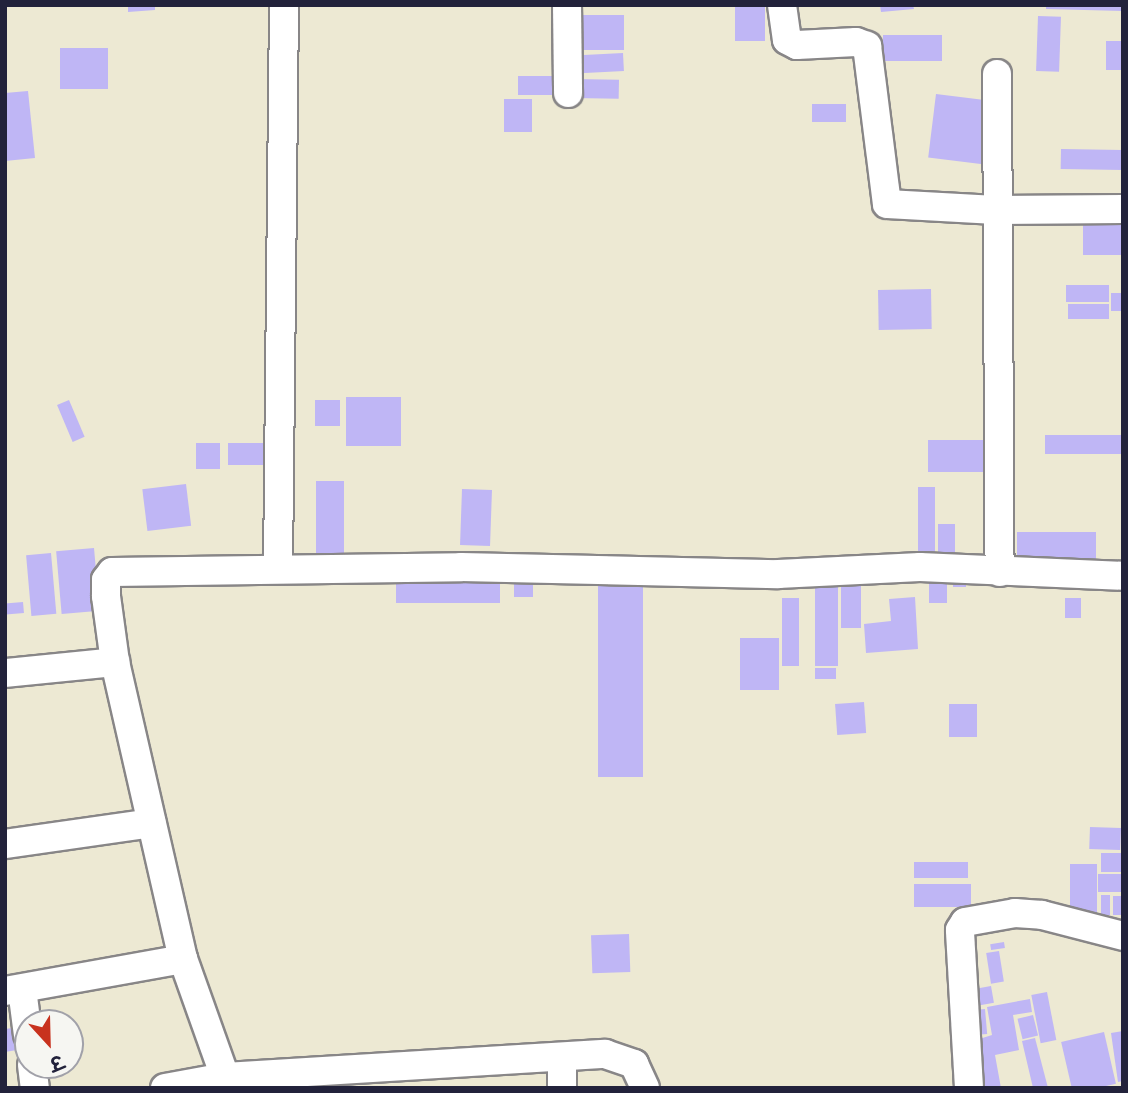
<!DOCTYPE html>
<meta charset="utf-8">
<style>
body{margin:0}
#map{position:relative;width:1128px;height:1093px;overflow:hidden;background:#ede9d3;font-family:Mynerve,"Playpen Sans Deva",sans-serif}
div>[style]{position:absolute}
.building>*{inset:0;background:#bfb6f5;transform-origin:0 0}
.roads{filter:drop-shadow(2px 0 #888687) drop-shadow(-2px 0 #888687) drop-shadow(0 2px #888687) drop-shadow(0 -2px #888687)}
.minor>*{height:28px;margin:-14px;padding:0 14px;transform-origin:14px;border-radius:14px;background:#fff}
span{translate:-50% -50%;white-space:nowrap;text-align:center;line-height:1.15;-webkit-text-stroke:5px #f6f6f2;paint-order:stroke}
.frame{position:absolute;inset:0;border:7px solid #22223b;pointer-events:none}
.north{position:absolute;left:14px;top:1009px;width:70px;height:70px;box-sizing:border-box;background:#f6f6f2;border:2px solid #a1a1a9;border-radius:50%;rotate:158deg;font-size:19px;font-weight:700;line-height:28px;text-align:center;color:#22223b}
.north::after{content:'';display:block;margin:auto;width:24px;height:32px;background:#c8321e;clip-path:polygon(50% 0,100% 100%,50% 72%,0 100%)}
</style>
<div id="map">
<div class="building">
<i style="clip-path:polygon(128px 5px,155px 5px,155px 10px,128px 12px)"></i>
<i style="left:735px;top:5px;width:30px;height:36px"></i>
<i style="clip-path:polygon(880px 5px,913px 5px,914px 9px,881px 12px)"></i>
<i style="clip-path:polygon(1046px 5px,1123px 5px,1123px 11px,1046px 9px)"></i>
<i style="left:578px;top:15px;width:46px;height:35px"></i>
<i style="left:1038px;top:16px;width:23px;height:55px;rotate:2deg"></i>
<i style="left:942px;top:35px;width:26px;height:59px;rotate:90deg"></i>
<i style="left:1123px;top:41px;width:29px;height:17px;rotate:90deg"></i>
<i style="left:108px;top:48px;width:41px;height:48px;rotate:90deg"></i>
<i style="left:623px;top:53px;width:18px;height:44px;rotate:87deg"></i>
<i style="left:518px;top:76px;width:49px;height:19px"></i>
<i style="left:574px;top:79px;width:45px;height:19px;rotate:1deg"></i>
<i style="clip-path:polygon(28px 91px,35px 158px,5px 161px,5px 93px)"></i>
<i style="left:936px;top:94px;width:57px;height:64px;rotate:7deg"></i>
<i style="left:504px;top:99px;width:28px;height:33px"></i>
<i style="left:812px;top:104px;width:34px;height:18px"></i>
<i style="left:1061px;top:149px;width:62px;height:20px;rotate:1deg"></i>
<i style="left:1083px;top:225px;width:40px;height:30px"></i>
<i style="left:1109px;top:285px;width:17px;height:43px;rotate:90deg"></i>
<i style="left:931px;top:289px;width:40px;height:53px;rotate:89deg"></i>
<i style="left:1111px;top:293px;width:12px;height:18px"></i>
<i style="left:1109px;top:304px;width:15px;height:41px;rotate:90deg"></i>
<i style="left:346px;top:397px;width:55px;height:49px"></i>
<i style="left:69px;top:400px;width:40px;height:13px;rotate:67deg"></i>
<i style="left:315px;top:400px;width:25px;height:26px"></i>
<i style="left:1123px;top:435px;width:19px;height:78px;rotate:90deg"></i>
<i style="left:928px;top:440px;width:64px;height:32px"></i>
<i style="left:196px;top:443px;width:24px;height:26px"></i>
<i style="left:263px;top:443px;width:22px;height:35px;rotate:90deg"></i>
<i style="left:316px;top:481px;width:28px;height:73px"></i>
<i style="left:186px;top:484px;width:42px;height:44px;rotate:83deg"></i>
<i style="left:918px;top:487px;width:17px;height:68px"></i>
<i style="left:462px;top:489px;width:30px;height:56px;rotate:2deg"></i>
<i style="left:938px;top:524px;width:17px;height:31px"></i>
<i style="left:1096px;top:532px;width:37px;height:79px;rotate:90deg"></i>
<i style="left:94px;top:548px;width:63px;height:38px;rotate:85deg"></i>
<i style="left:51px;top:553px;width:61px;height:25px;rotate:85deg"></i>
<i style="left:953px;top:570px;width:13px;height:17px"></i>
<i style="left:514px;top:571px;width:19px;height:26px"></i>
<i style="left:598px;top:574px;width:45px;height:203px"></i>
<i style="left:929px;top:574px;width:18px;height:29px"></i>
<i style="left:841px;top:578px;width:20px;height:50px"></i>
<i style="left:396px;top:581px;width:104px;height:22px"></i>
<i style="left:815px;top:583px;width:23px;height:83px"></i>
<i style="clip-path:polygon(915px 597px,918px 649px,866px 653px,864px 624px,891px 621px,889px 599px)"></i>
<i style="left:782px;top:598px;width:17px;height:68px"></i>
<i style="left:1065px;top:598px;width:16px;height:20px"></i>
<i style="left:23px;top:602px;width:11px;height:18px;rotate:85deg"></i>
<i style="left:740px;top:638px;width:39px;height:52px"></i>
<i style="left:836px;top:668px;width:11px;height:21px;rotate:90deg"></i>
<i style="left:864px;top:702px;width:31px;height:29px;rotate:86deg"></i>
<i style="left:949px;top:704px;width:28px;height:33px"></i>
<i style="left:1090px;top:827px;width:31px;height:22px;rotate:2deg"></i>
<i style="left:1121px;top:853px;width:19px;height:20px;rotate:90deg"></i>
<i style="left:968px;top:862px;width:16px;height:54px;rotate:90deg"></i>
<i style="left:1097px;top:864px;width:54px;height:27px;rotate:90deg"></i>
<i style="left:1123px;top:874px;width:18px;height:25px;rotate:90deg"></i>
<i style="left:914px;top:884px;width:57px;height:23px"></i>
<i style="left:1101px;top:895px;width:9px;height:20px"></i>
<i style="left:1113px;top:896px;width:10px;height:19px"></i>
<i style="left:629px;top:934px;width:38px;height:38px;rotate:88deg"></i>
<i style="left:1004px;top:942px;width:6px;height:14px;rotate:81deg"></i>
<i style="left:999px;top:951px;width:31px;height:13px;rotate:81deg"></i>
<i style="left:991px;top:986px;width:17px;height:17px;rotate:80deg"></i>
<i style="left:1047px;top:992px;width:49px;height:16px;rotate:79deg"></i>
<i style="clip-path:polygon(1030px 999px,1032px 1012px,1013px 1015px,1019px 1050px,995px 1055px,1001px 1088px,973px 1088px,973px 1041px,992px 1035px,987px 1007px)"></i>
<i style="left:985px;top:1009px;width:25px;height:13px;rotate:85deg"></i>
<i style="left:1033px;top:1015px;width:21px;height:16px;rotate:76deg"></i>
<i style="clip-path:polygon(20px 1027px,23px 1049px,5px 1052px,5px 1029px)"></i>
<i style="clip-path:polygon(1123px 1031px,1123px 1081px,1118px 1082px,1111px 1033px)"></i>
<i style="left:1104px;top:1032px;width:53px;height:44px;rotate:77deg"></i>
<i style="clip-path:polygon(1035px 1038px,1048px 1088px,1033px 1088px,1022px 1041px)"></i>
</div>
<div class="roads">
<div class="minor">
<i style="left:567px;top:5px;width:88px;rotate:89.3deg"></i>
<i style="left:782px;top:5px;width:35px;rotate:82deg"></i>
<i style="left:787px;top:40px;width:11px;rotate:27deg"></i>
<i style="left:797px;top:45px;width:59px;rotate:-2.9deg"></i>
<i style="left:856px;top:42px;width:12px;rotate:20deg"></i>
<i style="left:867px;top:46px;width:159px;rotate:82.8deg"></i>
<i style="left:887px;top:204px;width:109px;rotate:3.2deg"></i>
<i style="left:996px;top:210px;width:127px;rotate:-0.5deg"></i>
<i style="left:997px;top:74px;width:498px;rotate:89.7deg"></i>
<i style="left:278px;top:568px;width:563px;rotate:-89.39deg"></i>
<i style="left:5px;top:673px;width:111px;rotate:-5.7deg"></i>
<i style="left:5px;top:844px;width:148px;rotate:-8.1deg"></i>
<i style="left:22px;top:989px;width:46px;rotate:82.6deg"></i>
<i style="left:5px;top:991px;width:181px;rotate:-10.2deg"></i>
<i style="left:32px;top:1065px;width:23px;rotate:83deg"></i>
<i style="left:165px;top:1088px;width:61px;rotate:-10.4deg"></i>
<i style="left:225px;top:1077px;width:381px;rotate:-3.5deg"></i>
<i style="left:605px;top:1054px;width:31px;rotate:19deg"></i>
<i style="left:634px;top:1064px;width:26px;rotate:65deg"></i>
<i style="left:229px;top:1088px;width:137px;rotate:-109.6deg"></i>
<i style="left:183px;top:959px;width:305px;rotate:-102.9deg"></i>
<i style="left:115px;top:662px;width:67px;rotate:-97.8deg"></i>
<i style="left:106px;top:596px;width:16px;rotate:-90deg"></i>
<i style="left:106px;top:580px;width:10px;rotate:-53deg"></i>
<i style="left:112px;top:572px;width:349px;rotate:-0.8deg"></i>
<i style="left:461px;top:567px;width:317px;rotate:1.3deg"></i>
<i style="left:778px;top:574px;width:142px;rotate:-2.8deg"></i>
<i style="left:920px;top:567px;width:203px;rotate:2.5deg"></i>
<i style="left:562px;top:1088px;width:31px;rotate:-90deg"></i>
<i style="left:969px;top:1088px;width:158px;rotate:-93.3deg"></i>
<i style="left:960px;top:930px;width:9px;rotate:-58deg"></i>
<i style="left:965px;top:922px;width:51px;rotate:-10.2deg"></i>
<i style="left:1015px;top:913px;width:27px;rotate:4deg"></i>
<i style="left:1042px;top:915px;width:84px;rotate:14.5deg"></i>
</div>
</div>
<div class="frame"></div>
<div class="north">उ</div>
</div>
